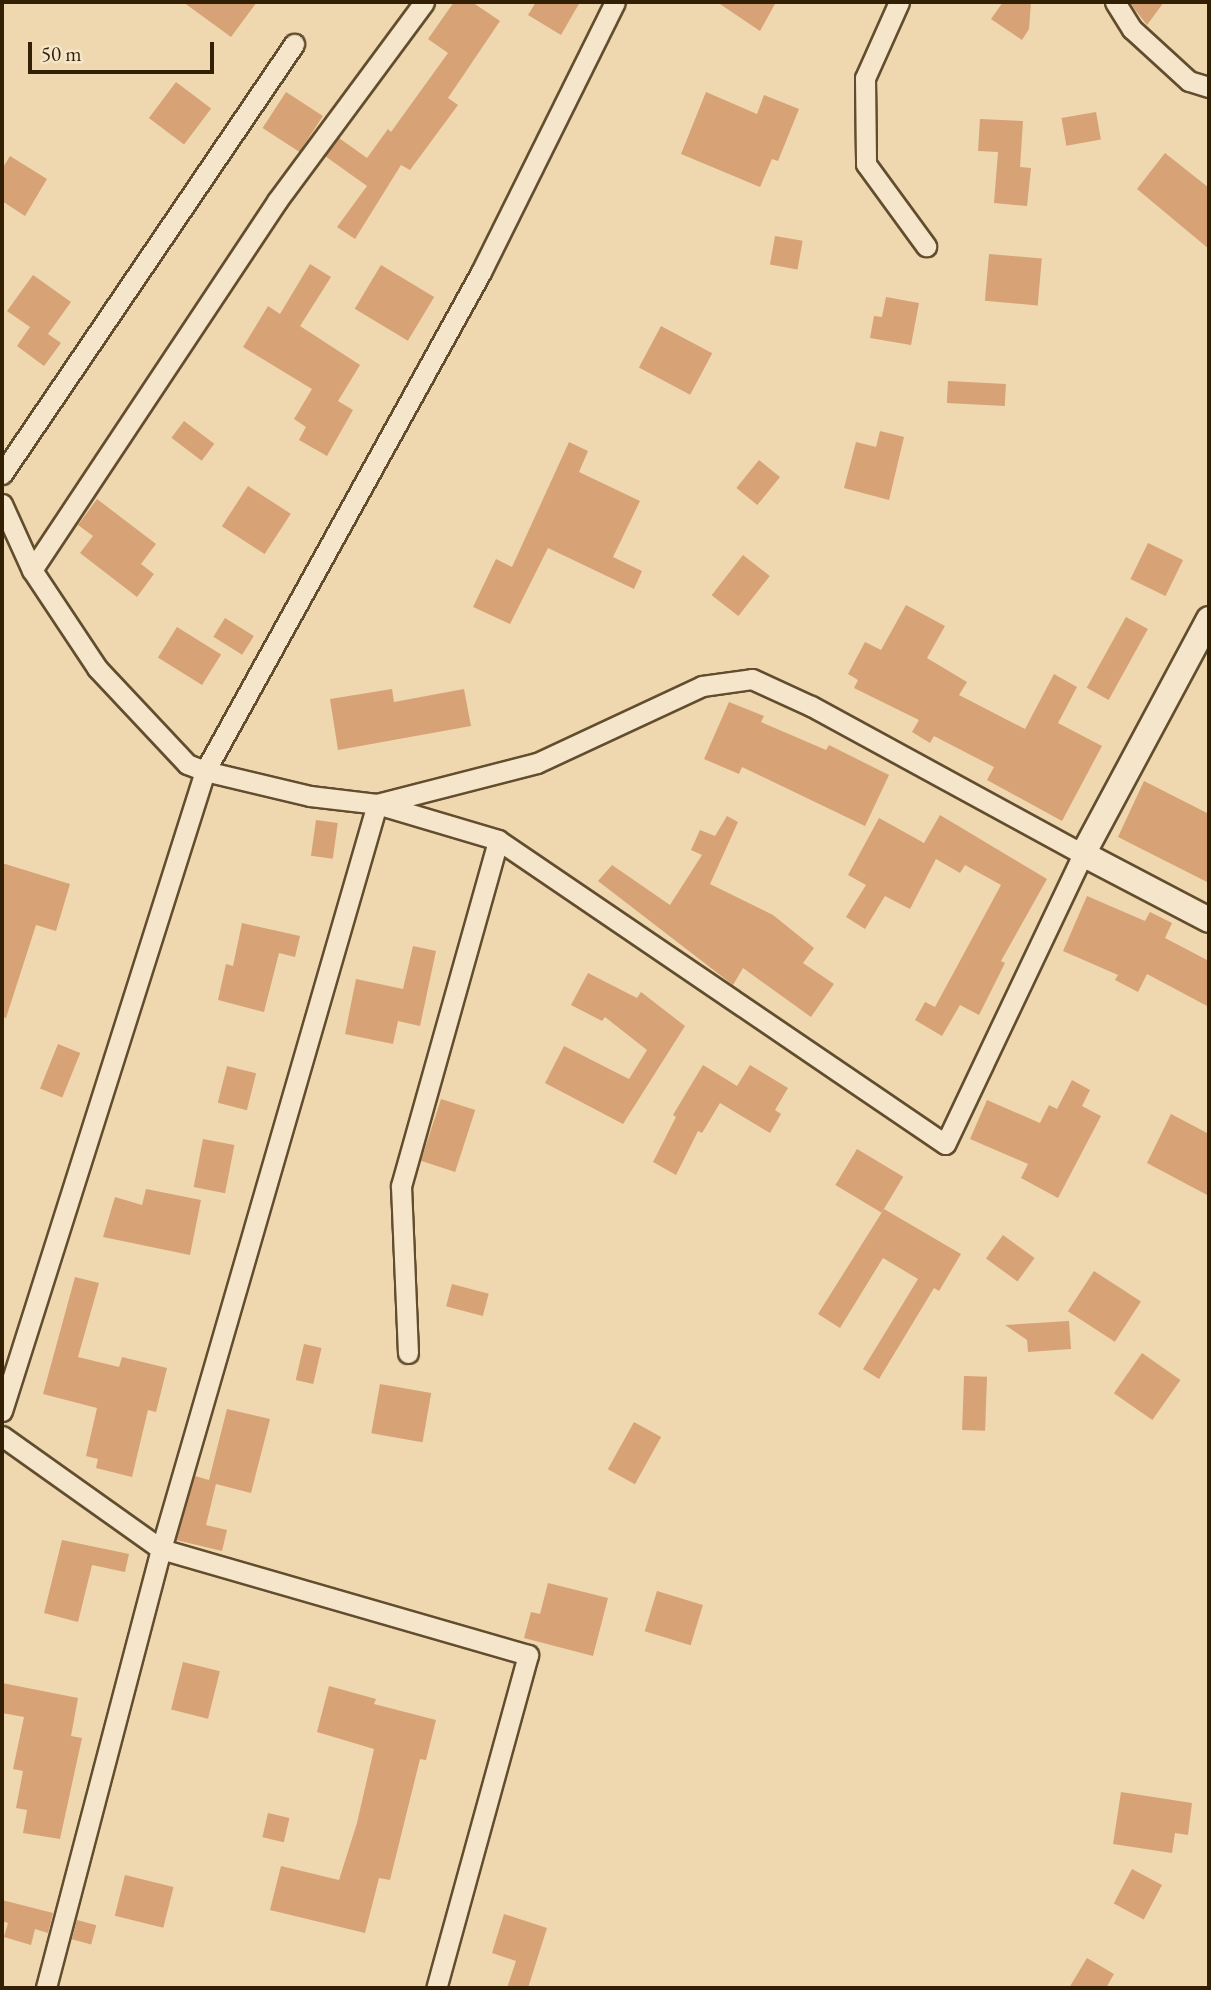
<!DOCTYPE html>
<style>
body{margin:0}
#map{position:relative;width:1211px;height:1990px;overflow:hidden;background:#efd8af;font-family:"EB Garamond",serif}
div>[style]{position:absolute}
.building>*{inset:0;background:#d7a276;transform-origin:0 0}
.roads{filter:drop-shadow(2px 0 #624d2e) drop-shadow(-2px 0 #624d2e) drop-shadow(0 2px #624d2e) drop-shadow(0 -2px #624d2e)}
.minor>*{height:19px;margin:-9.5px;padding:0 9.5px;transform-origin:9.5px;border-radius:9.5px;background:#f5e6cb}
.tertiary>*{height:24px;margin:-12px;padding:0 12px;transform-origin:12px;border-radius:12px;background:#f5e6cb}
span{translate:-50% -50%;white-space:nowrap;text-align:center;line-height:1.15;-webkit-text-stroke:7px #f5e6cb;paint-order:stroke}
.frame{position:absolute;inset:0;border:4px solid #331f03;pointer-events:none}
.scale{position:absolute;left:28px;top:42px;width:186px;height:32px;box-sizing:border-box;border:4px solid #331f03;border-top:0;padding-left:9px;font-size:21px;line-height:24px;white-space:nowrap;color:#331f03;-webkit-text-stroke:5px #f5e6cb;paint-order:stroke}
</style>
<div id="map">
<div class="building">
<i style="clip-path:polygon(183px 2px,257px 2px,231px 37px)"></i>
<i style="clip-path:polygon(454px 2px,472px 2px,500px 21px,448px 98px,458px 105px,410px 170px,401px 165px,355px 239px,337px 227px,367px 186px,325px 156px,339px 138px,367px 158px,388px 129px,391px 132px,448px 53px,428px 39px)"></i>
<i style="clip-path:polygon(536px 2px,580px 2px,561px 35px,528px 15px)"></i>
<i style="clip-path:polygon(717px 2px,776px 2px,760px 31px)"></i>
<i style="clip-path:polygon(1003px 2px,1031px 2px,1029px 29px,1022px 40px,991px 19px)"></i>
<i style="clip-path:polygon(1129px 2px,1164px 2px,1147px 25px)"></i>
<i style="left:176px;top:82px;width:44px;height:45px;rotate:37deg"></i>
<i style="left:286px;top:92px;width:44px;height:43px;rotate:33deg"></i>
<i style="clip-path:polygon(706px 92px,757px 114px,764px 95px,799px 109px,778px 161px,772px 159px,760px 187px,681px 154px)"></i>
<i style="left:1096px;top:112px;width:28px;height:35px;rotate:80deg"></i>
<i style="clip-path:polygon(980px 119px,1023px 121px,1020px 167px,1031px 168px,1027px 206px,994px 203px,998px 152px,978px 151px)"></i>
<i style="clip-path:polygon(1165px 153px,1209px 188px,1209px 249px,1137px 189px)"></i>
<i style="clip-path:polygon(10px 156px,47px 179px,25px 216px,2px 201px,2px 169px)"></i>
<i style="left:775px;top:236px;width:28px;height:29px;rotate:10deg"></i>
<i style="left:989px;top:254px;width:53px;height:47px;rotate:5deg"></i>
<i style="clip-path:polygon(310px 264px,331px 277px,300px 326px,360px 365px,338px 401px,353px 410px,327px 456px,299px 440px,306px 427px,294px 419px,312px 389px,243px 347px,268px 306px,280px 314px)"></i>
<i style="left:381px;top:265px;width:62px;height:51px;rotate:31deg"></i>
<i style="clip-path:polygon(33px 275px,71px 302px,48px 334px,61px 343px,44px 366px,17px 346px,30px 327px,7px 311px)"></i>
<i style="clip-path:polygon(886px 297px,919px 303px,911px 345px,870px 338px,874px 316px,882px 317px)"></i>
<i style="left:661px;top:326px;width:58px;height:47px;rotate:28deg"></i>
<i style="left:948px;top:381px;width:58px;height:22px;rotate:3deg"></i>
<i style="left:184px;top:421px;width:38px;height:21px;rotate:37deg"></i>
<i style="clip-path:polygon(880px 431px,904px 437px,889px 500px,844px 488px,856px 442px,876px 447px)"></i>
<i style="clip-path:polygon(569px 442px,588px 451px,579px 472px,640px 501px,613px 557px,642px 571px,634px 589px,548px 548px,510px 624px,473px 607px,496px 559px,512px 567px)"></i>
<i style="left:759px;top:460px;width:27px;height:36px;rotate:39deg"></i>
<i style="left:248px;top:486px;width:51px;height:48px;rotate:33deg"></i>
<i style="clip-path:polygon(97px 499px,156px 544px,141px 564px,154px 574px,137px 597px,80px 553px,93px 536px,78px 525px)"></i>
<i style="left:1148px;top:543px;width:39px;height:40px;rotate:26deg"></i>
<i style="left:743px;top:555px;width:34px;height:51px;rotate:38deg"></i>
<i style="clip-path:polygon(906px 605px,945px 626px,927px 658px,967px 682px,959px 695px,1025px 729px,1054px 674px,1077px 687px,1058px 723px,1102px 746px,1062px 821px,987px 780px,994px 767px,934px 736px,930px 743px,912px 732px,919px 720px,854px 688px,858px 680px,848px 674px,865px 642px,881px 650px)"></i>
<i style="left:1126px;top:617px;width:25px;height:81px;rotate:29deg"></i>
<i style="left:225px;top:618px;width:34px;height:22px;rotate:32deg"></i>
<i style="left:177px;top:627px;width:52px;height:36px;rotate:32deg"></i>
<i style="clip-path:polygon(392px 689px,394px 702px,464px 689px,471px 726px,338px 750px,330px 699px)"></i>
<i style="clip-path:polygon(729px 702px,764px 716px,761px 722px,826px 750px,829px 745px,889px 775px,865px 826px,742px 767px,739px 774px,704px 759px)"></i>
<i style="clip-path:polygon(1144px 781px,1209px 814px,1209px 883px,1118px 837px)"></i>
<i style="clip-path:polygon(940px 815px,1047px 879px,1001px 961px,1005px 963px,979px 1015px,960px 1005px,942px 1036px,915px 1020px,925px 1002px,935px 1007px,1001px 885px,965px 865px,960px 873px,936px 859px,910px 909px,885px 896px,865px 929px,846px 917px,866px 885px,848px 875px,879px 818px,924px 843px)"></i>
<i style="clip-path:polygon(727px 816px,738px 822px,710px 884px,773px 915px,814px 948px,803px 963px,834px 984px,811px 1017px,743px 968px,733px 985px,598px 881px,612px 865px,670px 905px,702px 855px,691px 850px,700px 830px,715px 836px)"></i>
<i style="left:316px;top:820px;width:22px;height:36px;rotate:8deg"></i>
<i style="clip-path:polygon(2px 863px,70px 884px,56px 931px,36px 925px,6px 1018px,2px 1017px)"></i>
<i style="clip-path:polygon(1087px 896px,1145px 921px,1150px 912px,1172px 923px,1165px 938px,1209px 961px,1209px 1007px,1147px 974px,1138px 992px,1115px 980px,1118px 975px,1063px 951px)"></i>
<i style="clip-path:polygon(242px 923px,300px 936px,295px 957px,279px 953px,264px 1012px,218px 1000px,226px 964px,233px 966px)"></i>
<i style="clip-path:polygon(413px 946px,436px 951px,420px 1026px,398px 1021px,393px 1044px,345px 1034px,356px 979px,403px 989px)"></i>
<i style="clip-path:polygon(588px 973px,637px 998px,641px 992px,685px 1026px,623px 1124px,545px 1083px,564px 1046px,629px 1079px,647px 1050px,605px 1017px,602px 1021px,571px 1005px)"></i>
<i style="left:58px;top:1044px;width:24px;height:48px;rotate:22deg"></i>
<i style="clip-path:polygon(703px 1065px,737px 1086px,750px 1065px,788px 1088px,775px 1110px,781px 1114px,770px 1133px,720px 1103px,702px 1133px,698px 1131px,676px 1175px,653px 1162px,676px 1117px,673px 1115px)"></i>
<i style="left:227px;top:1066px;width:30px;height:38px;rotate:14deg"></i>
<i style="clip-path:polygon(1072px 1080px,1090px 1090px,1082px 1106px,1101px 1116px,1058px 1198px,1021px 1178px,1028px 1164px,970px 1139px,987px 1100px,1040px 1123px,1049px 1105px,1057px 1109px)"></i>
<i style="left:441px;top:1099px;width:36px;height:65px;rotate:18deg"></i>
<i style="clip-path:polygon(1171px 1114px,1209px 1134px,1209px 1196px,1147px 1163px)"></i>
<i style="left:203px;top:1139px;width:32px;height:49px;rotate:11deg"></i>
<i style="left:857px;top:1149px;width:54px;height:42px;rotate:31deg"></i>
<i style="clip-path:polygon(146px 1189px,201px 1200px,190px 1255px,103px 1237px,115px 1197px,142px 1205px)"></i>
<i style="clip-path:polygon(884px 1209px,961px 1254px,939px 1291px,934px 1288px,879px 1379px,863px 1369px,918px 1279px,883px 1258px,840px 1328px,818px 1314px)"></i>
<i style="left:1003px;top:1235px;width:39px;height:29px;rotate:36deg"></i>
<i style="left:1094px;top:1271px;width:56px;height:48px;rotate:33deg"></i>
<i style="clip-path:polygon(75px 1277px,99px 1283px,78px 1357px,119px 1367px,122px 1357px,167px 1368px,156px 1412px,148px 1410px,132px 1477px,96px 1468px,98px 1459px,86px 1456px,97px 1408px,43px 1394px)"></i>
<i style="left:452px;top:1284px;width:38px;height:23px;rotate:15deg"></i>
<i style="clip-path:polygon(1069px 1321px,1071px 1349px,1028px 1352px,1027px 1340px,1005px 1325px)"></i>
<i style="left:304px;top:1344px;width:18px;height:37px;rotate:13deg"></i>
<i style="left:1142px;top:1353px;width:47px;height:49px;rotate:35deg"></i>
<i style="left:964px;top:1376px;width:23px;height:54px;rotate:2deg"></i>
<i style="left:380px;top:1384px;width:52px;height:50px;rotate:10deg"></i>
<i style="clip-path:polygon(227px 1409px,270px 1419px,251px 1493px,216px 1484px,206px 1525px,227px 1530px,222px 1551px,176px 1540px,195px 1476px,209px 1480px)"></i>
<i style="left:634px;top:1422px;width:31px;height:54px;rotate:29deg"></i>
<i style="clip-path:polygon(62px 1540px,129px 1554px,125px 1572px,92px 1565px,78px 1622px,44px 1613px)"></i>
<i style="clip-path:polygon(548px 1583px,608px 1598px,593px 1656px,524px 1638px,531px 1612px,540px 1614px)"></i>
<i style="left:657px;top:1591px;width:48px;height:42px;rotate:17deg"></i>
<i style="left:183px;top:1662px;width:38px;height:49px;rotate:14deg"></i>
<i style="clip-path:polygon(2px 1683px,78px 1698px,71px 1736px,82px 1738px,60px 1839px,23px 1833px,27px 1810px,16px 1808px,23px 1771px,13px 1769px,24px 1717px,2px 1713px)"></i>
<i style="clip-path:polygon(329px 1686px,376px 1699px,374px 1704px,436px 1720px,426px 1760px,420px 1759px,390px 1880px,379px 1878px,365px 1933px,270px 1910px,281px 1866px,339px 1880px,357px 1823px,374px 1749px,317px 1732px)"></i>
<i style="clip-path:polygon(1121px 1792px,1192px 1803px,1188px 1835px,1175px 1833px,1172px 1853px,1113px 1844px)"></i>
<i style="left:268px;top:1813px;width:22px;height:25px;rotate:13deg"></i>
<i style="left:1132px;top:1869px;width:34px;height:39px;rotate:28deg"></i>
<i style="left:125px;top:1875px;width:50px;height:42px;rotate:14deg"></i>
<i style="clip-path:polygon(2px 1900px,53px 1913px,48px 1933px,35px 1929px,31px 1945px,4px 1937px,8px 1923px,2px 1921px)"></i>
<i style="clip-path:polygon(504px 1914px,547px 1928px,528px 1988px,507px 1988px,516px 1961px,492px 1953px)"></i>
<i style="left:77px;top:1920px;width:20px;height:20px;rotate:15deg"></i>
<i style="clip-path:polygon(1087px 1958px,1114px 1974px,1106px 1988px,1069px 1988px)"></i>
</div>
<div class="roads">
<div class="minor">
<i style="left:899px;top:2px;width:83px;rotate:114.1deg"></i>
<i style="left:865px;top:78px;width:86px;rotate:89.3deg"></i>
<i style="left:866px;top:164px;width:102px;rotate:53.8deg"></i>
<i style="left:1115px;top:2px;width:32px;rotate:58deg"></i>
<i style="left:1132px;top:29px;width:77px;rotate:42.4deg"></i>
<i style="left:1189px;top:81px;width:21px;rotate:17deg"></i>
<i style="left:2px;top:474px;width:520px;rotate:-55.82deg"></i>
<i style="left:2px;top:504px;width:72px;rotate:65.6deg"></i>
<i style="left:32px;top:570px;width:118px;rotate:56.4deg"></i>
<i style="left:97px;top:668px;width:132px;rotate:46.8deg"></i>
<i style="left:187px;top:764px;width:19px;rotate:21deg"></i>
<i style="left:205px;top:771px;width:108px;rotate:13.4deg"></i>
<i style="left:310px;top:796px;width:67px;rotate:6.8deg"></i>
<i style="left:377px;top:804px;width:165px;rotate:-14.4deg"></i>
<i style="left:537px;top:763px;width:182px;rotate:-25deg"></i>
<i style="left:702px;top:686px;width:50px;rotate:-8deg"></i>
<i style="left:752px;top:679px;width:65px;rotate:24.6deg"></i>
<i style="left:811px;top:706px;width:310px;rotate:28.6deg"></i>
<i style="left:1083px;top:854px;width:321px;rotate:115.4deg"></i>
<i style="left:945px;top:1144px;width:541px;rotate:-145.78deg"></i>
<i style="left:498px;top:840px;width:126px;rotate:-163.4deg"></i>
<i style="left:377px;top:804px;width:776px;rotate:106.17deg"></i>
<i style="left:161px;top:1549px;width:454px;rotate:104.7deg"></i>
<i style="left:32px;top:570px;width:443px;rotate:-56.4deg"></i>
<i style="left:277px;top:201px;width:247px;rotate:-53.5deg"></i>
<i style="left:408px;top:1353px;width:167px;rotate:-92.4deg"></i>
<i style="left:401px;top:1186px;width:359px;rotate:-74.3deg"></i>
<i style="left:2px;top:1411px;width:671px;rotate:-72.4deg"></i>
<i style="left:205px;top:771px;width:570px;rotate:-61.05deg"></i>
<i style="left:481px;top:272px;width:301px;rotate:-63.6deg"></i>
<i style="left:2px;top:1436px;width:195px;rotate:35.4deg"></i>
<i style="left:161px;top:1549px;width:382px;rotate:16.1deg"></i>
<i style="left:528px;top:1655px;width:345px;rotate:105.4deg"></i>
</div>
<div class="tertiary">
<i style="left:1209px;top:619px;width:267px;rotate:118.2deg"></i>
<i style="left:1083px;top:854px;width:142px;rotate:27.6deg"></i>
</div>
</div>
<div class="frame"></div>
<div class="scale">50 m</div>
</div>
